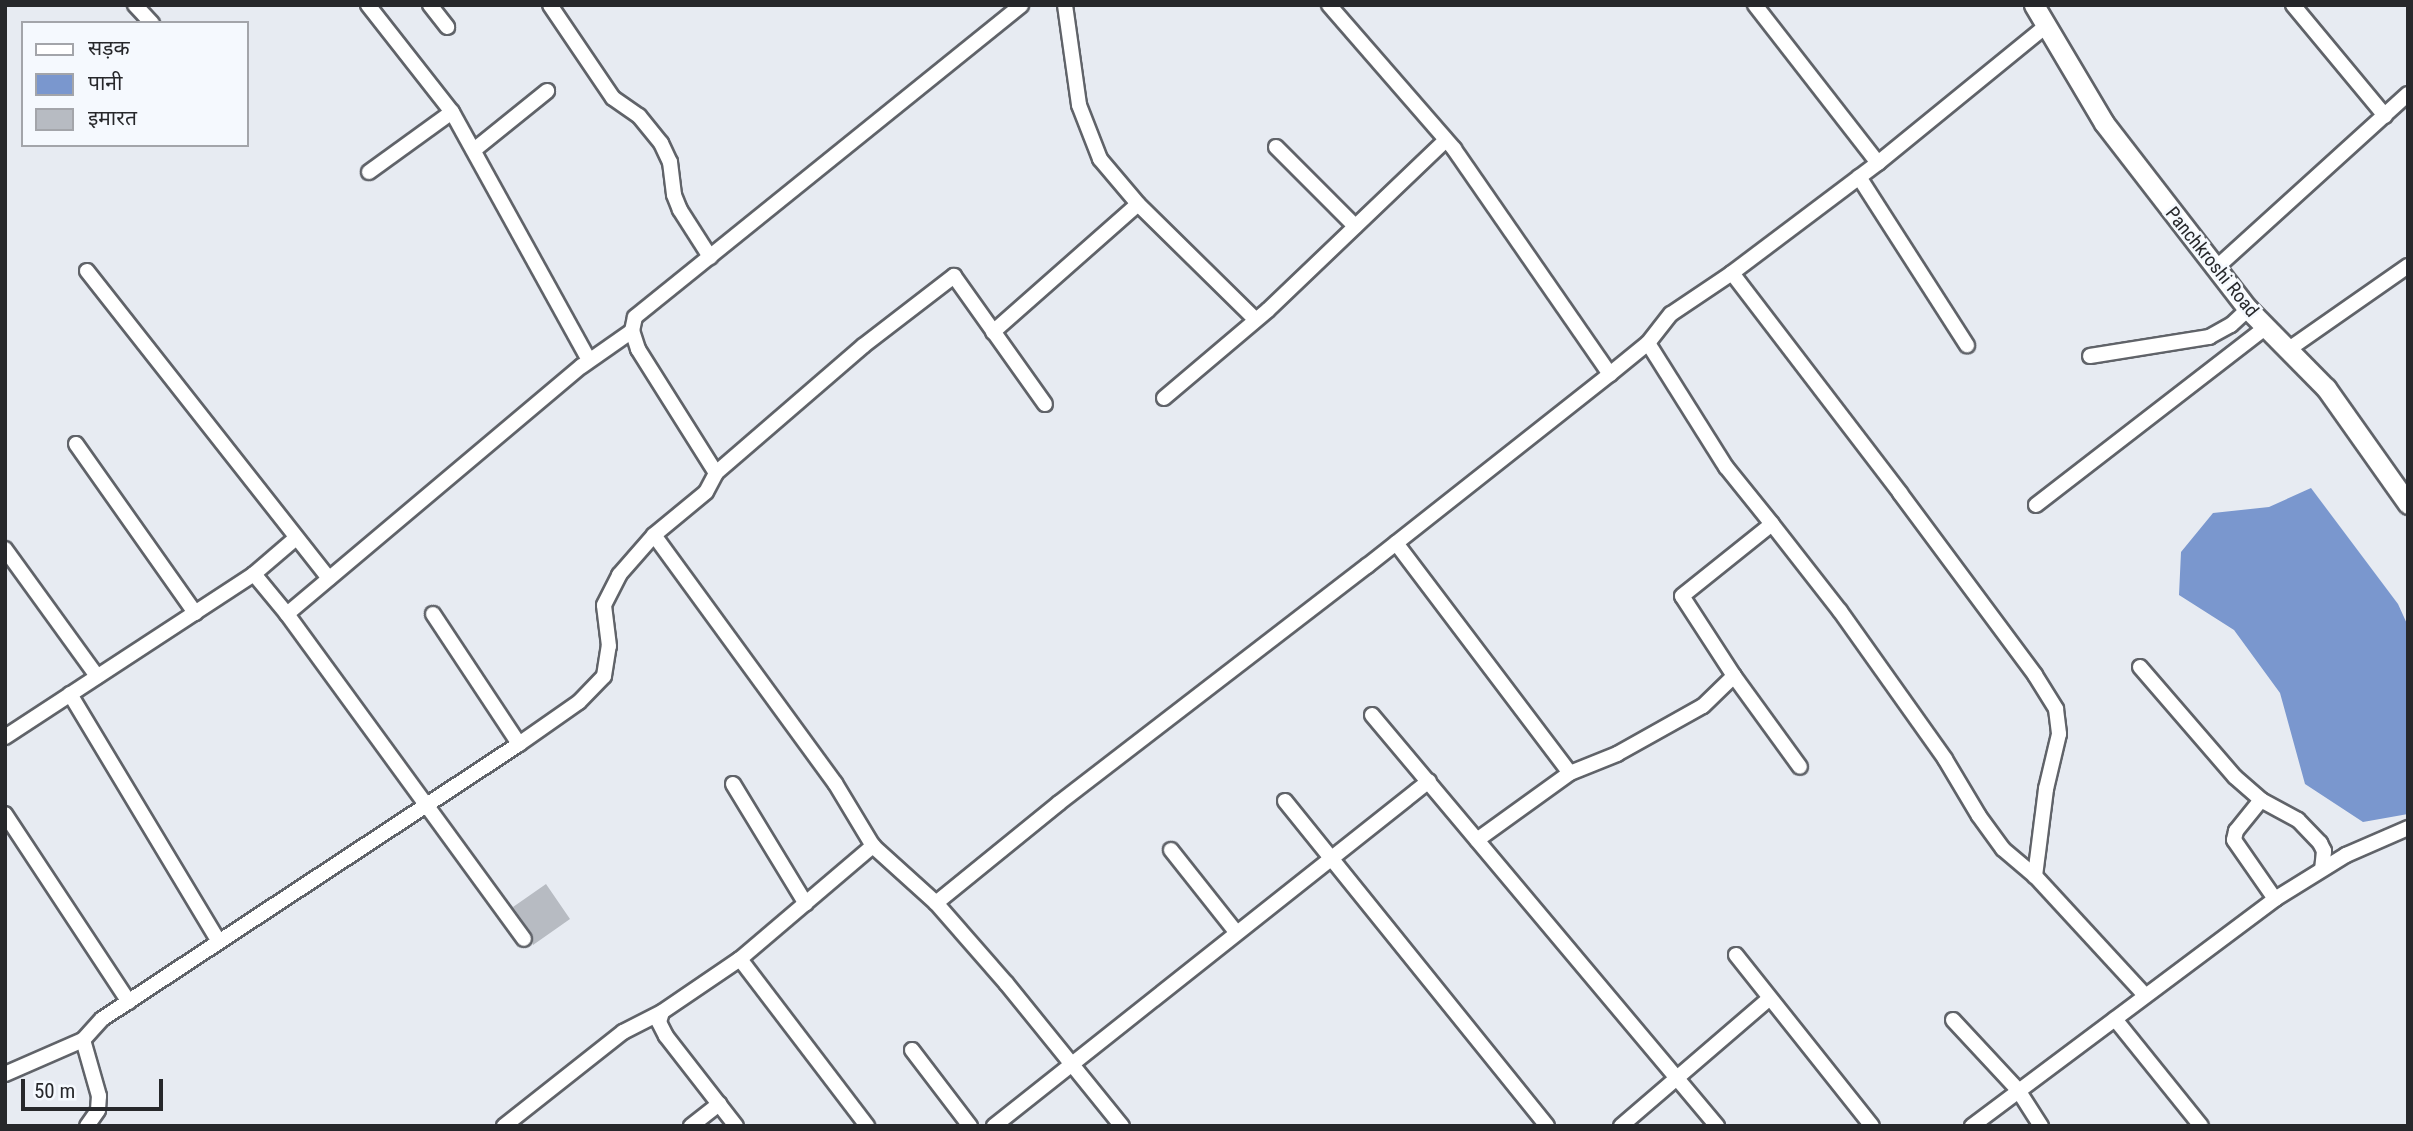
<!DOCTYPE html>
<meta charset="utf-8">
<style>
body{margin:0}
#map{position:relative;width:2413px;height:1131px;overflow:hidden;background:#e7ebf2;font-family:"Roboto Condensed","Noto Sans Devanagari",sans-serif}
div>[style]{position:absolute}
.water>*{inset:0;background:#7a97ce}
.building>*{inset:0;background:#b7bbc2}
.roads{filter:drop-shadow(2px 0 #606369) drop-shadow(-2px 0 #606369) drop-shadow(0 2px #606369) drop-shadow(0 -2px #606369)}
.minor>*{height:14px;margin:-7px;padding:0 7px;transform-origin:7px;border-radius:7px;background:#fff}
.tertiary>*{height:19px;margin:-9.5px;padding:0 9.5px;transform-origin:9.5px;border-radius:9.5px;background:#fff}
span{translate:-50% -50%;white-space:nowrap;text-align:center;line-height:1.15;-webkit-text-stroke:5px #f5f9fe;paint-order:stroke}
.street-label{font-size:19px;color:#27282b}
.frame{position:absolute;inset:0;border:7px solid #27282b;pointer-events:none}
.legend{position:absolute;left:21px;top:21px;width:228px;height:126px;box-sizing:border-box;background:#f5f9fe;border:2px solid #a3a5aa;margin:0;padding:9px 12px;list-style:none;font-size:21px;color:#27282b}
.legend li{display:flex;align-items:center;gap:14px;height:35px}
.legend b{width:35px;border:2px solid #a3a5aa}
.scale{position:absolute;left:21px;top:1079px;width:142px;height:32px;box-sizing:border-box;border:4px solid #27282b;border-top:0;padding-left:9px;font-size:21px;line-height:24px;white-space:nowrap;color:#27282b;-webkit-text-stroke:5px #f5f9fe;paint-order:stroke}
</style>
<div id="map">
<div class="water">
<i style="clip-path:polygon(2311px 488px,2398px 604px,2408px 626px,2408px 814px,2363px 822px,2305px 784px,2280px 693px,2234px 630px,2179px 595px,2181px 552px,2213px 513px,2269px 507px)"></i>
</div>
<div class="building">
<i style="clip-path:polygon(546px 884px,570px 919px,533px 945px,532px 934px,513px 907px)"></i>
</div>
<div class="roads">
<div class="minor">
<i style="left:135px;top:5px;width:25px;rotate:47deg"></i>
<i style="left:368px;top:5px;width:136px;rotate:51.9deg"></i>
<i style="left:452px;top:112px;width:283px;rotate:61.1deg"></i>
<i style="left:430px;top:5px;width:28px;rotate:52deg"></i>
<i style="left:550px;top:5px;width:112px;rotate:55.9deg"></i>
<i style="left:613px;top:98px;width:32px;rotate:35deg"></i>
<i style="left:639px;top:116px;width:35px;rotate:51deg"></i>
<i style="left:661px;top:143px;width:21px;rotate:65deg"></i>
<i style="left:670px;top:162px;width:33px;rotate:83deg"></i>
<i style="left:674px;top:195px;width:16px;rotate:68deg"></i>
<i style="left:680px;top:210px;width:56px;rotate:57.4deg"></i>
<i style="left:1065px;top:5px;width:101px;rotate:82deg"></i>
<i style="left:1079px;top:105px;width:58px;rotate:68.7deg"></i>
<i style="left:1100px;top:159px;width:59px;rotate:49.8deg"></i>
<i style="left:1138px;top:204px;width:165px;rotate:44.5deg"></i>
<i style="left:1329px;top:5px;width:191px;rotate:49deg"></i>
<i style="left:1454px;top:149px;width:274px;rotate:55.3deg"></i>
<i style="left:1755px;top:5px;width:200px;rotate:52.1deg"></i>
<i style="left:2293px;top:5px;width:144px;rotate:50.3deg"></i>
<i style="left:1276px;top:147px;width:112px;rotate:45deg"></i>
<i style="left:474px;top:150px;width:94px;rotate:-38.9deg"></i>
<i style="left:369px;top:172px;width:102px;rotate:-35.9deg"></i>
<i style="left:1859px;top:177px;width:200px;rotate:57.3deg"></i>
<i style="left:2216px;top:268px;width:259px;rotate:-42.2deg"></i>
<i style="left:87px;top:271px;width:391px;rotate:51.8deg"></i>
<i style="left:1732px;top:273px;width:277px;rotate:52.6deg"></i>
<i style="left:1900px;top:493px;width:227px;rotate:53.4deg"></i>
<i style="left:2035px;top:675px;width:40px;rotate:58deg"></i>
<i style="left:2056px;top:709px;width:25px;rotate:83deg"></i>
<i style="left:2059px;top:734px;width:57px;rotate:103.3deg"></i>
<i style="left:2046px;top:789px;width:88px;rotate:97.2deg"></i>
<i style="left:993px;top:332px;width:193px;rotate:-41.4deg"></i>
<i style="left:2289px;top:349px;width:145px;rotate:-34.9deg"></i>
<i style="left:2090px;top:356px;width:121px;rotate:-9.1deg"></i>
<i style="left:2209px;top:337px;width:25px;rotate:-29deg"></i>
<i style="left:2231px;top:325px;width:23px;rotate:-43deg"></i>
<i style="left:1164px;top:398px;width:136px;rotate:-40.2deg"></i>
<i style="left:1268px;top:310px;width:246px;rotate:-43.7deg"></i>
<i style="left:76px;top:444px;width:207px;rotate:54.8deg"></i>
<i style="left:716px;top:473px;width:194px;rotate:-40.8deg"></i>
<i style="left:863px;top:346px;width:115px;rotate:-37.6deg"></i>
<i style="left:954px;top:276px;width:157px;rotate:54.6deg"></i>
<i style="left:2036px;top:505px;width:289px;rotate:-37.7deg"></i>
<i style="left:1772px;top:524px;width:110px;rotate:52deg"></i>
<i style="left:1840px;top:611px;width:181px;rotate:54.6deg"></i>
<i style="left:1945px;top:759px;width:66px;rotate:59.2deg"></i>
<i style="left:1979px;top:816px;width:41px;rotate:54deg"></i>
<i style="left:2003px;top:849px;width:42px;rotate:40.2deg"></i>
<i style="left:2035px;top:876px;width:161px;rotate:47.3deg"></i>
<i style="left:654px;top:535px;width:307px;rotate:53.9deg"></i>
<i style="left:835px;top:783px;width:74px;rotate:58.9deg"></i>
<i style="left:873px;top:846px;width:85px;rotate:42.1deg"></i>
<i style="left:936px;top:903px;width:159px;rotate:-39.1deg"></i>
<i style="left:1059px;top:803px;width:389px;rotate:-37.6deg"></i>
<i style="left:1367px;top:566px;width:310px;rotate:-38.3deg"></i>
<i style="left:1610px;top:374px;width:49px;rotate:-39.2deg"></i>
<i style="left:1648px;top:343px;width:37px;rotate:-52deg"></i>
<i style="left:1671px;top:314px;width:73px;rotate:-33.9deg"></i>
<i style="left:1732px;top:273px;width:183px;rotate:-37deg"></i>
<i style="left:1878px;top:163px;width:217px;rotate:-39.2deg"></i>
<i style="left:1396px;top:543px;width:288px;rotate:52.9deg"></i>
<i style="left:5px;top:549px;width:157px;rotate:54.1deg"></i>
<i style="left:254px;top:574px;width:52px;rotate:50.5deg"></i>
<i style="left:287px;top:614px;width:402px;rotate:53.9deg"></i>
<i style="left:287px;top:614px;width:385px;rotate:-40.1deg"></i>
<i style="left:582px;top:366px;width:61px;rotate:-35deg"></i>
<i style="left:433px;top:614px;width:156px;rotate:56.5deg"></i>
<i style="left:2140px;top:667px;width:145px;rotate:49.2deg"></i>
<i style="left:2235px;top:777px;width:35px;rotate:41deg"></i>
<i style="left:2261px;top:800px;width:42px;rotate:28.4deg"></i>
<i style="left:2298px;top:820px;width:32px;rotate:46deg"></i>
<i style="left:2320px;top:843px;width:9px;rotate:63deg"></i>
<i style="left:2324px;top:851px;width:18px;rotate:96deg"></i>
<i style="left:1734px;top:676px;width:112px;rotate:54deg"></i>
<i style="left:70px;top:694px;width:289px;rotate:59deg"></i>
<i style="left:1372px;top:715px;width:537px;rotate:49.99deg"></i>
<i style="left:5px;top:737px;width:298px;rotate:-33.2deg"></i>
<i style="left:254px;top:574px;width:55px;rotate:-40.6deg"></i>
<i style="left:733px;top:784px;width:140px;rotate:58.7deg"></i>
<i style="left:2261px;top:800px;width:40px;rotate:129deg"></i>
<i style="left:2236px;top:831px;width:9px;rotate:103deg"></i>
<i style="left:2234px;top:840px;width:72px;rotate:55.2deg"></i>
<i style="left:1285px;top:801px;width:417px;rotate:51.1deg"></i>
<i style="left:5px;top:814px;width:225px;rotate:56.6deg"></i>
<i style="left:1477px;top:840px;width:115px;rotate:-35.8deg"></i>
<i style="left:1570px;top:773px;width:51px;rotate:-22deg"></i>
<i style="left:1617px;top:754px;width:98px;rotate:-29.2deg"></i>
<i style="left:1703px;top:706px;width:43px;rotate:-44.1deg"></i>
<i style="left:1734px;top:676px;width:95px;rotate:-123deg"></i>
<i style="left:1682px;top:596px;width:115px;rotate:-38.7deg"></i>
<i style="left:1772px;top:524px;width:73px;rotate:-128.9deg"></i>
<i style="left:1726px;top:467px;width:146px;rotate:-122.2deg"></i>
<i style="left:1171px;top:850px;width:105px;rotate:51.6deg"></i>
<i style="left:936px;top:903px;width:106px;rotate:48.8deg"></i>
<i style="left:1006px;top:983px;width:184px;rotate:51deg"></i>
<i style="left:1736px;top:955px;width:218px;rotate:51.5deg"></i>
<i style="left:740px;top:959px;width:210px;rotate:52.7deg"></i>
<i style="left:2115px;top:1019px;width:137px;rotate:51.2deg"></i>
<i style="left:1953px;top:1020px;width:96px;rotate:47.1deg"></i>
<i style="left:2018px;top:1090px;width:43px;rotate:57.4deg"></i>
<i style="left:912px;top:1050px;width:96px;rotate:52.7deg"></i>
<i style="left:5px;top:1074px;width:85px;rotate:-23.6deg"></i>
<i style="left:87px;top:1126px;width:19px;rotate:-55deg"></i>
<i style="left:98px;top:1110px;width:14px;rotate:-86deg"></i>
<i style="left:99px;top:1096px;width:58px;rotate:-105.9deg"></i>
<i style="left:83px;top:1040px;width:28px;rotate:-48deg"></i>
<i style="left:102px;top:1019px;width:500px;rotate:-33.4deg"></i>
<i style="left:519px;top:744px;width:73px;rotate:-35deg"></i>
<i style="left:579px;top:702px;width:36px;rotate:-46deg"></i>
<i style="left:604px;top:676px;width:30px;rotate:-81deg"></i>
<i style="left:609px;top:646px;width:41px;rotate:-97deg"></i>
<i style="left:604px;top:605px;width:34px;rotate:-63deg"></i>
<i style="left:619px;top:575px;width:53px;rotate:-48.8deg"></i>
<i style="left:654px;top:535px;width:67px;rotate:-39.6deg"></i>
<i style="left:706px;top:492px;width:21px;rotate:-62deg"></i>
<i style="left:716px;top:473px;width:146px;rotate:-122.2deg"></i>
<i style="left:638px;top:349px;width:19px;rotate:-108deg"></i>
<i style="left:632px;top:331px;width:14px;rotate:-78deg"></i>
<i style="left:635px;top:317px;width:496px;rotate:-38.9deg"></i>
<i style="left:504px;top:1126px;width:152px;rotate:-38.3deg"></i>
<i style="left:623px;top:1032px;width:44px;rotate:-27.1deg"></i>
<i style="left:691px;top:1126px;width:36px;rotate:-38deg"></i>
<i style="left:736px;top:1126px;width:114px;rotate:-127.9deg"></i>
<i style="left:666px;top:1036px;width:16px;rotate:-117deg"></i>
<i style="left:659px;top:1022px;width:10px;rotate:-73deg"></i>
<i style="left:662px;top:1012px;width:94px;rotate:-34.2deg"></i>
<i style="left:740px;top:959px;width:175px;rotate:-40.4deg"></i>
<i style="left:994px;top:1126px;width:555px;rotate:-38.42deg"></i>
<i style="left:1621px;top:1126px;width:196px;rotate:-40.7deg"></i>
<i style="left:1972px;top:1126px;width:379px;rotate:-36.8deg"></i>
<i style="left:2275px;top:899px;width:84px;rotate:-31.8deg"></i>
<i style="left:2346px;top:855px;width:68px;rotate:-23.5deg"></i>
</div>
<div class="tertiary">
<i style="left:2034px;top:5px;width:137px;rotate:59.3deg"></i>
<i style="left:2104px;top:123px;width:235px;rotate:52.3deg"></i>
<i style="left:2248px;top:309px;width:111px;rotate:45.4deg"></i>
<i style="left:2326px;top:388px;width:142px;rotate:54.7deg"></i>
</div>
</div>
<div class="street-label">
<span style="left:2212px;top:262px;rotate:51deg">Panchkroshi Road</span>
</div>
<div class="frame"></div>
<ul class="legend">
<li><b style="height:9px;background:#fff"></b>सड़क</li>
<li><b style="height:19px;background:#7a97ce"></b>पानी</li>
<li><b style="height:19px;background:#b7bbc2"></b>इमारत</li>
</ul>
<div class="scale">50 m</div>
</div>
